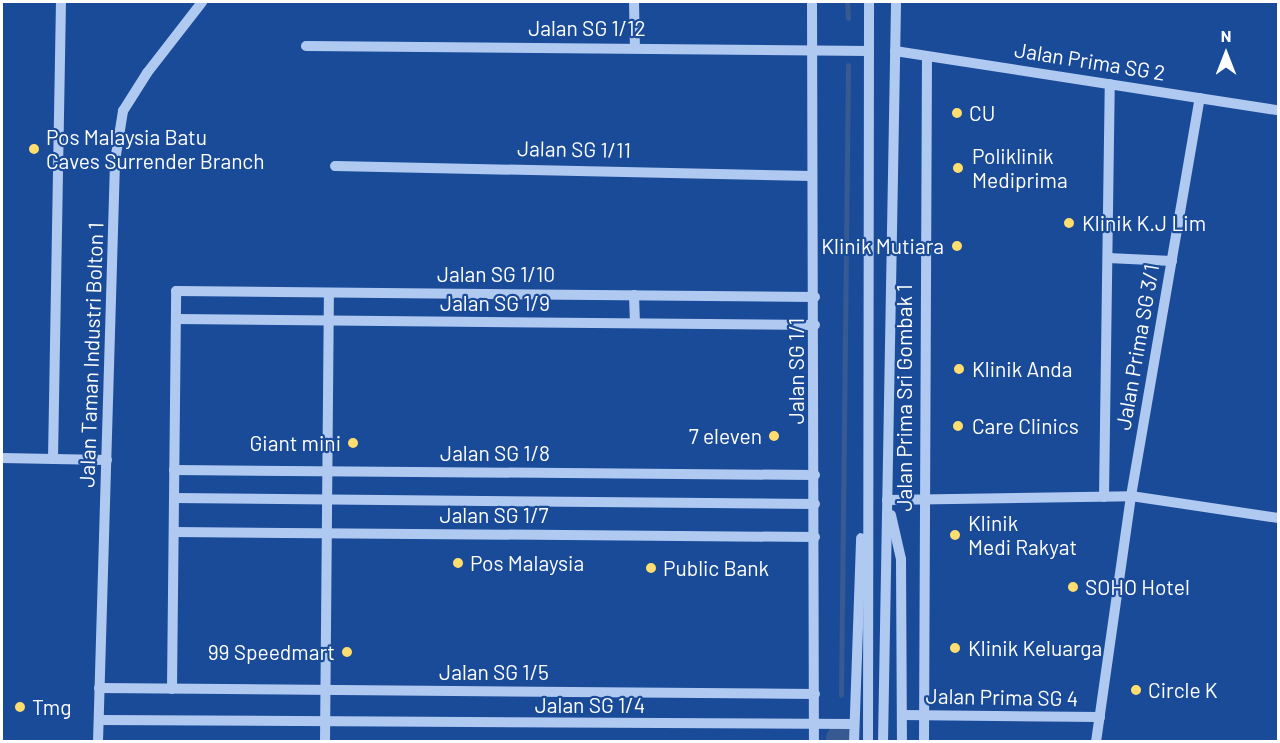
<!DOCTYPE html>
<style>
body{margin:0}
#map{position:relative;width:1280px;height:743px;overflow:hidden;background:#1a4b99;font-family:Barlow,sans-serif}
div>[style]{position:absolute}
.stream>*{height:5px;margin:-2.5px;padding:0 2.5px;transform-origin:2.5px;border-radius:2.5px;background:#375a93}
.river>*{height:30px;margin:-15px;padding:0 15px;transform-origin:15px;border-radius:15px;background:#375a93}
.minor>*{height:10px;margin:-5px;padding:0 5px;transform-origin:5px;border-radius:5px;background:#b0c9f1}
.dots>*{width:16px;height:16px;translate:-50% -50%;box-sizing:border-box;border:3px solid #1a4b99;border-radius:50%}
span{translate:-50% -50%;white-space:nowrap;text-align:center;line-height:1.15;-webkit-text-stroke:4.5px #1a4b99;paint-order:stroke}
.street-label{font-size:21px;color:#fff}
.poi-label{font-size:21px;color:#fff}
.left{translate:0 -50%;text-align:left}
.right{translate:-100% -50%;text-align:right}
.frame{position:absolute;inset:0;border:3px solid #fff;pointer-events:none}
.north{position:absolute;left:1196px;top:24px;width:60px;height:60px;-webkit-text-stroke:4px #1a4b99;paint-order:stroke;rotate:0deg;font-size:16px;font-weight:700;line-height:24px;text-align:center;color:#fff}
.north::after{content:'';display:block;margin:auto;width:21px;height:27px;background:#fff;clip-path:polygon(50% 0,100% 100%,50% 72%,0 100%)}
</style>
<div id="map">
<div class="stream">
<i style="left:847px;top:2px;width:16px;rotate:86deg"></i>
<i style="left:841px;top:695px;width:630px;rotate:-89.36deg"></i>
</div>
<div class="river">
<i style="left:841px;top:739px;width:3px;rotate:90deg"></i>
</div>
<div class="minor">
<i style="left:634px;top:2px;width:46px;rotate:88.8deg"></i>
<i style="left:812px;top:2px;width:740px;rotate:89.85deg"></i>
<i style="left:306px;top:46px;width:563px;rotate:0.51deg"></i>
<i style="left:895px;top:51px;width:388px;rotate:8.8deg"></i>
<i style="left:335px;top:166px;width:477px;rotate:1.2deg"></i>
<i style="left:1108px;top:258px;width:64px;rotate:2.7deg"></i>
<i style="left:634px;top:295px;width:28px;rotate:88deg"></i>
<i style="left:176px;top:319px;width:639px;rotate:0.54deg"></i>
<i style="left:2px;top:458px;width:105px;rotate:1.1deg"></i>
<i style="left:53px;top:459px;width:457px;rotate:-89deg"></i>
<i style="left:174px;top:470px;width:641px;rotate:0.45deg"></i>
<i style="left:1104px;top:497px;width:413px;rotate:-89.2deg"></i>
<i style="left:174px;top:498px;width:641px;rotate:0.54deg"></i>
<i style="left:887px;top:500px;width:244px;rotate:-0.9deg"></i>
<i style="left:1131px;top:496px;width:149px;rotate:8.5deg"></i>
<i style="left:891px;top:515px;width:45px;rotate:77.2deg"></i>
<i style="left:901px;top:559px;width:183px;rotate:89.7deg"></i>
<i style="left:174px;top:532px;width:641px;rotate:0.45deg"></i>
<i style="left:99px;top:688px;width:716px;rotate:0.48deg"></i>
<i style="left:172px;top:689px;width:398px;rotate:-89.4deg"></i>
<i style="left:176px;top:291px;width:639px;rotate:0.54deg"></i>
<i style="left:902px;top:715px;width:198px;rotate:0.6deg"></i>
<i style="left:99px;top:720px;width:755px;rotate:0.3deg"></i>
<i style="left:98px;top:742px;width:581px;rotate:-88.32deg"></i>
<i style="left:115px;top:161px;width:51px;rotate:-80.9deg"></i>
<i style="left:123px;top:111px;width:45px;rotate:-57.7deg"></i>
<i style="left:147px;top:73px;width:90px;rotate:-52.2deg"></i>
<i style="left:325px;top:742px;width:449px;rotate:-89.5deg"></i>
<i style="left:854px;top:742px;width:204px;rotate:-88deg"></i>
<i style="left:868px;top:742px;width:740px;rotate:-89.92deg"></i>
<i style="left:883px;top:742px;width:740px;rotate:-88.99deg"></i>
<i style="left:924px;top:742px;width:686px;rotate:-89.75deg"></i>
<i style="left:1096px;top:742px;width:248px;rotate:-81.9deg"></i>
<i style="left:1131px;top:496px;width:404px;rotate:-80.2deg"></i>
</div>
<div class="dots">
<i style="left:957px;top:113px;background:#ffdd6f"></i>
<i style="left:34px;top:149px;background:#ffdd6f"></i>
<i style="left:958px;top:168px;background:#ffdd6f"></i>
<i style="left:1069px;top:223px;background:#ffdd6f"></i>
<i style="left:957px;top:246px;background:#ffdd6f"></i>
<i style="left:959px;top:369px;background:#ffdd6f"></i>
<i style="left:958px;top:426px;background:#ffdd6f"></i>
<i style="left:774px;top:436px;background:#ffdd6f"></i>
<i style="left:353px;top:443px;background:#ffdd6f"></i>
<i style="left:955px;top:535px;background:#ffdd6f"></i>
<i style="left:458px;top:563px;background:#ffdd6f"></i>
<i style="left:651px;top:568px;background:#ffdd6f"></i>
<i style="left:1073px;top:587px;background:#ffdd6f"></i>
<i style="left:955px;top:648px;background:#ffdd6f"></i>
<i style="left:347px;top:652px;background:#ffdd6f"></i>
<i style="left:1136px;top:690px;background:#ffdd6f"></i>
<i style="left:20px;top:707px;background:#ffdd6f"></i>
</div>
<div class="street-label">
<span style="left:587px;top:28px">Jalan SG 1/12</span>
<span style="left:1090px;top:61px;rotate:9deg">Jalan Prima SG 2</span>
<span style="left:574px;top:149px;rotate:1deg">Jalan SG 1/11</span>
<span style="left:496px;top:274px">Jalan SG 1/10</span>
<span style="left:495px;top:303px">Jalan SG 1/9</span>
<span style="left:1137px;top:347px;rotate:-80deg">Jalan Prima SG 3/1</span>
<span style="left:91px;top:355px;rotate:-88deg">Jalan Taman Industri Bolton 1</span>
<span style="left:796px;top:371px;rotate:-90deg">Jalan SG 1/1</span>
<span style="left:904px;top:398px;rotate:-90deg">Jalan Prima Sri Gombak 1</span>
<span style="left:495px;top:453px">Jalan SG 1/8</span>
<span style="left:494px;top:515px">Jalan SG 1/7</span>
<span style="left:494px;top:672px">Jalan SG 1/5</span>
<span style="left:1002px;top:697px;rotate:1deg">Jalan Prima SG 4</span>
<span style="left:590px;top:705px">Jalan SG 1/4</span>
</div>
<div class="poi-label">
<span class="left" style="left:969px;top:113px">CU</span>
<span class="left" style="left:46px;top:149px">Pos Malaysia Batu<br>Caves Surrender Branch</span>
<span class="left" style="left:972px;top:168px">Poliklinik<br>Mediprima</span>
<span class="left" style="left:1082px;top:223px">Klinik K.J Lim</span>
<span class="right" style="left:944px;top:246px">Klinik Mutiara</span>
<span class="left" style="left:972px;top:369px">Klinik Anda</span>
<span class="left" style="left:972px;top:426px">Care Clinics</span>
<span class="right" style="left:762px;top:436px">7 eleven</span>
<span class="right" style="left:341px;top:443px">Giant mini</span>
<span class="left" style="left:968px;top:535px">Klinik<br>Medi Rakyat</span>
<span class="left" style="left:470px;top:563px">Pos Malaysia</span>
<span class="left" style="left:663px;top:568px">Public Bank</span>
<span class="left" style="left:1085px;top:587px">SOHO Hotel</span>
<span class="left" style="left:968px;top:648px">Klinik Keluarga</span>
<span class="right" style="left:335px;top:652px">99 Speedmart</span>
<span class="left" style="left:1148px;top:690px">Circle K</span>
<span class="left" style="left:32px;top:707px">Tmg</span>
</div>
<div class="frame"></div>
<div class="north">N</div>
</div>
